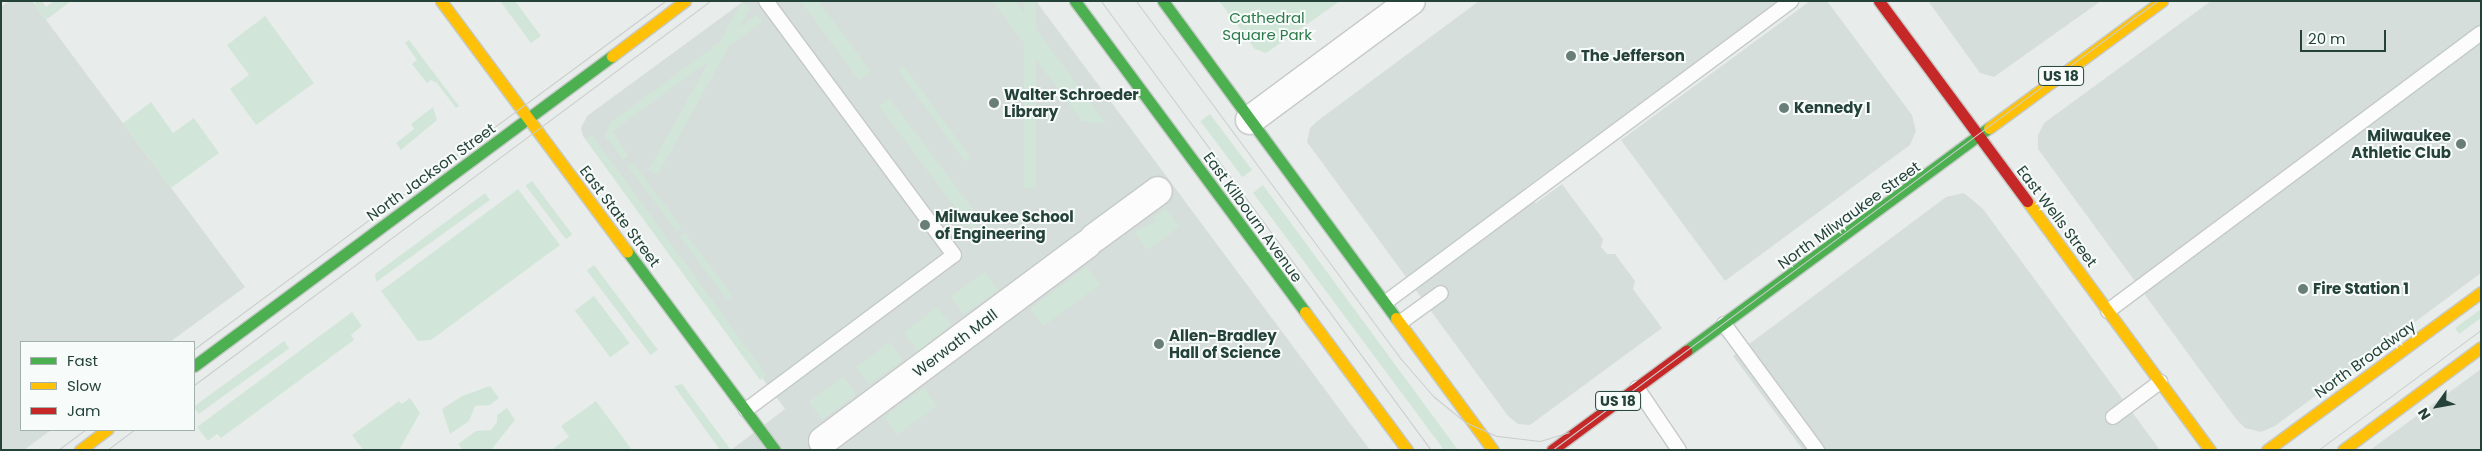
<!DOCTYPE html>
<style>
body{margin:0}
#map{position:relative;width:2482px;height:451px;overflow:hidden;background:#e8edeb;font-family:Poppins,sans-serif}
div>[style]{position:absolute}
.built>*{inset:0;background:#d6dedb}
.green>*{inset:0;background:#d1e6d8;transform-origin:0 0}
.roads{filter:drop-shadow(1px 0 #c5cac8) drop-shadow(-1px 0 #c5cac8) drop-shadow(0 1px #c5cac8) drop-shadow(0 -1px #c5cac8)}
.lane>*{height:14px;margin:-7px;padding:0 7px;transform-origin:7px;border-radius:7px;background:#fcfcfc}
.street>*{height:28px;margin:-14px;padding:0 14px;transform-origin:14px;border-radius:14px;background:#fcfcfc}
.fast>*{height:11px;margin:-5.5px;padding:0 5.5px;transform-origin:5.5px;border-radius:5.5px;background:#4caf50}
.slow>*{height:11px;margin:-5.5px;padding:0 5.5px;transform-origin:5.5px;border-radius:5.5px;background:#ffc107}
.jam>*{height:11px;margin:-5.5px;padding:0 5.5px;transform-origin:5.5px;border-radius:5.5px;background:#c62828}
.tram>*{height:1px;margin:-0.5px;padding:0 0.5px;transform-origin:0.5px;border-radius:0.5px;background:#c9cdcc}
.dots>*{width:14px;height:14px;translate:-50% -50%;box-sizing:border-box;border:2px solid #f7fbf9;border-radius:50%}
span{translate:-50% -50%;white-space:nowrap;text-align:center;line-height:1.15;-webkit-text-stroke:4px #f7fbf9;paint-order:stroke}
.shield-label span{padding:1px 4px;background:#f7fbf9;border:1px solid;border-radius:4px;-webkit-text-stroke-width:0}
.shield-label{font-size:14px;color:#24423a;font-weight:700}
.park-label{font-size:15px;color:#2d7a4b}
.poi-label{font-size:15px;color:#24423a;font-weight:700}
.left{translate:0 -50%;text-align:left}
.right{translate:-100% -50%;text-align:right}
.street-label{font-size:15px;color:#24423a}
.frame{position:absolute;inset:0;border:2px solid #24423a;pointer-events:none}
.legend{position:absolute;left:20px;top:341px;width:175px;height:90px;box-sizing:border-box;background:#f7fbf9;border:1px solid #a3b1ad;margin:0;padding:6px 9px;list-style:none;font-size:15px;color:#24423a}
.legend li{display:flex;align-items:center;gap:10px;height:25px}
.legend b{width:25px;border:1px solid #a3b1ad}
.north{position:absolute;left:2412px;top:381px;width:50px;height:50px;-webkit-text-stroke:4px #f7fbf9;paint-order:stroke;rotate:238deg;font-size:14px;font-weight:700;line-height:20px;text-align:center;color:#24423a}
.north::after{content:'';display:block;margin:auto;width:18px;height:22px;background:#24423a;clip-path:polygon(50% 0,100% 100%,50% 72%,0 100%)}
.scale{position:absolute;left:2300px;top:30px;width:86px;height:22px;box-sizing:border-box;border:2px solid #24423a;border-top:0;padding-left:6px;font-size:15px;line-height:18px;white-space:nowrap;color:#24423a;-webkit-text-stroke:4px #f7fbf9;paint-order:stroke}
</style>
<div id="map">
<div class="built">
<i style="clip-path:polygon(9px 1px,32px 1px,245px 287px,170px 342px,21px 342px,21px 430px,51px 430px,24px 450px,1px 450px,1px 7px)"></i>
<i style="clip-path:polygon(744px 1px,1036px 1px,1370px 450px,731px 450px,785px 409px,583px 136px,581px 128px,587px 116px)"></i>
<i style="clip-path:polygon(1479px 1px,1779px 1px,1525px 188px,1536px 203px,1562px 184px,1603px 239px,1601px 247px,1607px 254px,1615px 254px,1635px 281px,1633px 289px,1662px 328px,1530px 425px,1518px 424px,1508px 416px,1307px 142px,1310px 128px,1316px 122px)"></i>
<i style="clip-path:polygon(1810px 1px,1827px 1px,1912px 115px,1916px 131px,1910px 145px,1725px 281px,1621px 140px)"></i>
<i style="clip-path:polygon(1928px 1px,2101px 1px,1994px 77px,1980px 73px)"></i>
<i style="clip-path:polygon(2211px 1px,2481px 1px,2481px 273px,2275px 426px,2261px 432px,2245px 428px,2236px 419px,2038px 149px,2038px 135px,2044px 123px)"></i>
<i style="clip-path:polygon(1964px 193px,1983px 209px,2160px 450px,1803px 450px,1733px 356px,1946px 197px)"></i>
<i style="clip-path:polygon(2481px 369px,2481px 450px,2371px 450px,2374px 447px)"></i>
</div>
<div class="green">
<i style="clip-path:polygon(37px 1px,42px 1px,46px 7px,54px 1px,71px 1px,46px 20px,34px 4px)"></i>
<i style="clip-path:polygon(500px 1px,515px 1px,541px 36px,531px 43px)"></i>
<i style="clip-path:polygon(801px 1px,818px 1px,871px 72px,859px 80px)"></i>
<i style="clip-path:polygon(993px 1px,1015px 1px,1106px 124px,1082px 121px)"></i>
<i style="left:1024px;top:1px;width:12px;height:187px"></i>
<i style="clip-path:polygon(1219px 1px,1340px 1px,1266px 53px,1255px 49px)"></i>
<i style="left:742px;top:2px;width:10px;height:192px;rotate:29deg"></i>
<i style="clip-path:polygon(757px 15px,762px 22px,613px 131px,628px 156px,623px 159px,605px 136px,610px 123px)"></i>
<i style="clip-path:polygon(265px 16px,314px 83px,256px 125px,230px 89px,249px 75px,227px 45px)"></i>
<i style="clip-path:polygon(409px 40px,459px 106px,456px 108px,437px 83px,431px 80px,427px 83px,412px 64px,417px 60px,405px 43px)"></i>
<i style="left:904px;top:66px;width:113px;height:7px;rotate:54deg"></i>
<i style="left:889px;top:98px;width:154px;height:13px;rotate:53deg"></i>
<i style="clip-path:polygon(151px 102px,173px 133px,194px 118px,219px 153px,171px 188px,123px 123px)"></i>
<i style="clip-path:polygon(433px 107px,437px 120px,401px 150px,396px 143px,414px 129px,411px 124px)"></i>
<i style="left:1210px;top:114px;width:70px;height:12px;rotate:53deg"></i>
<i style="left:592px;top:135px;width:297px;height:8px;rotate:54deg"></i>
<i style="left:633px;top:163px;width:81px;height:6px;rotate:53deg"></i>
<i style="left:532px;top:181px;width:67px;height:8px;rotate:53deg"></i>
<i style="clip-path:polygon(1263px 185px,1458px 450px,1444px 450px,1253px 193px)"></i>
<i style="clip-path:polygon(518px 189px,560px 245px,431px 340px,418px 341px,381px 291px)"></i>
<i style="clip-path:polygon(485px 193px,490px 200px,376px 282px,375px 274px)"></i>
<i style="clip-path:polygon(1166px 209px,1179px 227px,1148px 250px,1134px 232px,1156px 221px,1154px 217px)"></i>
<i style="left:685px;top:233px;width:79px;height:6px;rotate:53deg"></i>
<i style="left:594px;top:265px;width:106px;height:9px;rotate:53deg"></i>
<i style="left:1087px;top:267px;width:22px;height:70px;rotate:54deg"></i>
<i style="left:985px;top:272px;width:22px;height:42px;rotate:54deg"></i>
<i style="left:594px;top:296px;width:59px;height:24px;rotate:53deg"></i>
<i style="left:937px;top:307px;width:23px;height:42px;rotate:52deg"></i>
<i style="clip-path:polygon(2481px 309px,2481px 318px,2459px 334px,2455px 328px)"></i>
<i style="clip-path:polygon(352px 312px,362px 326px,351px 335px,354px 340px,221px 438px,217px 434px,208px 441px,197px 427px)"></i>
<i style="left:284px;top:341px;width:9px;height:112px;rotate:54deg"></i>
<i style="left:890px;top:342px;width:22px;height:42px;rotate:54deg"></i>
<i style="left:843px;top:377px;width:22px;height:42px;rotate:54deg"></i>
<i style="clip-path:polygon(682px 384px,731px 450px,720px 450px,674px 386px)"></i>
<i style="clip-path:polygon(490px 386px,499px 398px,490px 405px,475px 406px,469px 421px,450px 434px,442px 409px,462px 396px)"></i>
<i style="left:924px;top:388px;width:22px;height:49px;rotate:54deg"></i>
<i style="clip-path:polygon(410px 398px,420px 413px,399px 450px,363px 450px,352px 435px,399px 401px,402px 404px)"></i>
<i style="clip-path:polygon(596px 401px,632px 450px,551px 450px,569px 437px,561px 426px)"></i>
<i style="clip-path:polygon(507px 408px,515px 420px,491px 450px,463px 450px,458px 444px,476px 431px,491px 430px,497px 422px,497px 415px)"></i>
</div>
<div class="roads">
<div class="lane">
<i style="left:1386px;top:302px;width:505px;rotate:-36.62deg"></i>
<i style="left:2108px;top:311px;width:465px;rotate:-36.7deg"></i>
<i style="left:1401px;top:322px;width:49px;rotate:-35.9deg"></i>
<i style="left:1724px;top:324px;width:157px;rotate:53.6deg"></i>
<i style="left:1637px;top:388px;width:75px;rotate:55.9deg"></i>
<i style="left:746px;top:410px;width:259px;rotate:-36.7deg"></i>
<i style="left:954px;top:255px;width:316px;rotate:-126.5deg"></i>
<i style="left:2113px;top:417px;width:59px;rotate:-36.7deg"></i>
</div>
<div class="street">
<i style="left:1250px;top:120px;width:200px;rotate:-36.5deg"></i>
<i style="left:1094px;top:238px;width:79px;rotate:-36.3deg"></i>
<i style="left:823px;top:441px;width:329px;rotate:-36.7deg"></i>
</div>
<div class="fast">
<i style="left:1075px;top:1px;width:387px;rotate:53.5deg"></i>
<i style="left:1163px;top:1px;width:393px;rotate:53.7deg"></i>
<i style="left:627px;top:251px;width:248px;rotate:53.4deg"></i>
<i style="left:1686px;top:351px;width:376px;rotate:-36.4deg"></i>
<i style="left:194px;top:366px;width:520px;rotate:-36.56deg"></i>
</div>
<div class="slow">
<i style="left:441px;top:1px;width:312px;rotate:53.4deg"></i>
<i style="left:612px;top:56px;width:91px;rotate:-37deg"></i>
<i style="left:1989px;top:128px;width:215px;rotate:-36.3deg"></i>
<i style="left:2027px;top:201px;width:309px;rotate:53.7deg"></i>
<i style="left:1305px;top:312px;width:172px;rotate:53.5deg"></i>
<i style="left:1396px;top:318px;width:164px;rotate:53.7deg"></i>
<i style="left:80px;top:450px;width:34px;rotate:-37deg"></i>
<i style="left:2267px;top:450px;width:266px;rotate:-36.4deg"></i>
<i style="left:2343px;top:450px;width:172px;rotate:-36.7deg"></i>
</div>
<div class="jam">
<i style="left:1879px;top:1px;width:249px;rotate:53.5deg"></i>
<i style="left:1552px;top:450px;width:167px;rotate:-36.5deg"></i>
</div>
</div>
<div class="tram">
<i style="left:1101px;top:1px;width:557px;rotate:53.69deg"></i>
<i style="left:1136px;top:1px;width:445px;rotate:53.5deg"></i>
<i style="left:1401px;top:359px;width:49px;rotate:49.1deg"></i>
<i style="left:1433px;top:396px;width:41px;rotate:39.1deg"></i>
<i style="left:1465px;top:422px;width:35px;rotate:24deg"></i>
<i style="left:1497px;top:436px;width:43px;rotate:6.6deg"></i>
<i style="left:1540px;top:441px;width:30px;rotate:-17deg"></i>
<i style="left:194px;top:349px;width:586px;rotate:-36.46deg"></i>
<i style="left:194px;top:385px;width:643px;rotate:-36.66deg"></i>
<i style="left:58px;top:450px;width:34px;rotate:-37deg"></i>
<i style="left:107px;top:450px;width:34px;rotate:-37deg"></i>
<i style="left:1552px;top:450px;width:753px;rotate:-36.58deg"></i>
<i style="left:2318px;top:450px;width:202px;rotate:-36.4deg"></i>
</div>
<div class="dots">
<i style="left:1571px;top:56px;background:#697e78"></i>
<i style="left:994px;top:103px;background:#697e78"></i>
<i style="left:1784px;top:108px;background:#697e78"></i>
<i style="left:2461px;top:144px;background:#697e78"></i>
<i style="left:925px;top:225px;background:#697e78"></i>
<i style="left:2303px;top:289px;background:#697e78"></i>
<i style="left:1159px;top:344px;background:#697e78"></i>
</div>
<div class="shield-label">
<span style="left:2061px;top:76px">US 18</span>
<span style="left:1618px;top:401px">US 18</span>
</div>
<div class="park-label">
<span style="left:1267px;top:26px">Cathedral<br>Square Park</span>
</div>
<div class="poi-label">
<span class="left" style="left:1581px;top:56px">The Jefferson</span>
<span class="left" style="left:1004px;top:103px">Walter Schroeder<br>Library</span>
<span class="left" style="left:1794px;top:108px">Kennedy I</span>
<span class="right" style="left:2451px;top:144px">Milwaukee<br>Athletic Club</span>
<span class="left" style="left:935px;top:225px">Milwaukee School<br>of Engineering</span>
<span class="left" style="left:2313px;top:289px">Fire Station 1</span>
<span class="left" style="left:1169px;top:344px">Allen-Bradley<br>Hall of Science</span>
</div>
<div class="street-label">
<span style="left:431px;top:172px;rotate:-36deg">North Jackson Street</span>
<span style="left:1849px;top:215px;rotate:-36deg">North Milwaukee Street</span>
<span style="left:620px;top:216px;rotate:53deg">East State Street</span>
<span style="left:2057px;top:216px;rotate:53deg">East Wells Street</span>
<span style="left:1253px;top:217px;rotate:54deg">East Kilbourn Avenue</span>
<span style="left:955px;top:343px;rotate:-37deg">Werwath Mall</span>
<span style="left:2365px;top:359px;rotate:-36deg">North Broadway</span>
</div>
<div class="frame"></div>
<ul class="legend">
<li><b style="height:6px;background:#4caf50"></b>Fast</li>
<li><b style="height:6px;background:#ffc107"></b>Slow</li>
<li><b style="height:6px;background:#c62828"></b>Jam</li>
</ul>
<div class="north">N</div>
<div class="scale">20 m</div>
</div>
